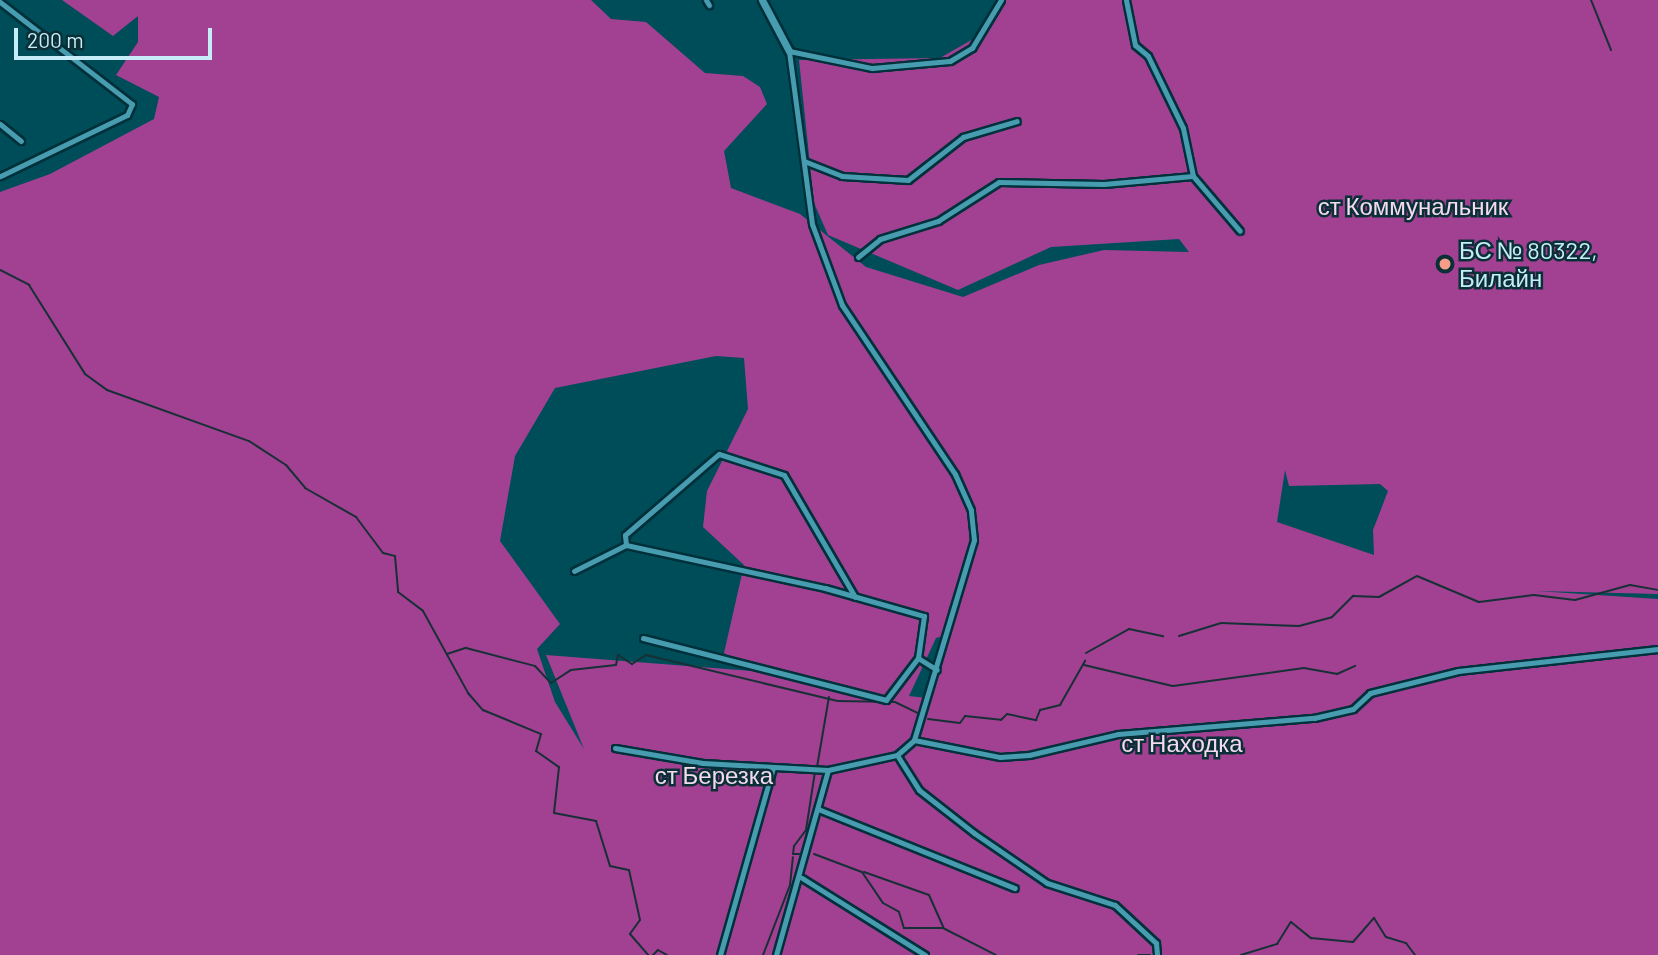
<!DOCTYPE html>
<meta charset="utf-8">
<style>
body{margin:0}
#map{position:relative;width:1658px;height:955px;overflow:hidden;background:#004d5a;font-family:Barlow,sans-serif}
div>[style]{position:absolute}
.green>*{inset:0;background:#a24092}
.stream>*{height:2px;margin:-1px;padding:0 1px;transform-origin:1px;border-radius:1px;background:#173036}
.roads{filter:drop-shadow(2px 0 #00303a) drop-shadow(-2px 0 #00303a) drop-shadow(0 2px #00303a) drop-shadow(0 -2px #00303a)}
.minor>*{height:5px;margin:-2.5px;padding:0 2.5px;transform-origin:2.5px;border-radius:2.5px;background:#479caf}
.tertiary>*{height:7px;margin:-3.5px;padding:0 3.5px;transform-origin:3.5px;border-radius:3.5px;background:#479caf}
.dots>*{width:19px;height:19px;translate:-50% -50%;box-sizing:border-box;border:4px solid #0a2f37;border-radius:50%}
span{translate:-50% -50%;white-space:nowrap;text-align:center;line-height:1.15;-webkit-text-stroke:5px #0a2f37;paint-order:stroke}
.park-label{font-size:24px;color:#f4daee}
.poi-label{font-size:24px;color:#c6edf7}
.left{translate:0 -50%;text-align:left}
.scale{position:absolute;left:14px;top:28px;width:198px;height:32px;box-sizing:border-box;border:4px solid #c6edf7;border-top:0;padding-left:9px;font-size:21px;line-height:24px;white-space:nowrap;color:#c6edf7;-webkit-text-stroke:5px #0a2f37;paint-order:stroke}
</style>
<div id="map">
<div class="green">
<i style="clip-path:polygon(evenodd,62px 0,591px 0,611px 19px,646px 22px,705px 73px,743px 76px,760px 87px,767px 104px,724px 151px,731px 188px,800px 214px,866px 267px,963px 297px,1039px 265px,1104px 250px,1189px 252px,1179px 239px,1051px 247px,958px 290px,828px 235px,814px 203px,799px 60px,940px 58px,975px 38px,996px 0,1658px 0,1658px 594px,1537px 591px,1658px 599px,1658px 955px,0 955px,0 192px,50px 174px,154px 119px,159px 97px,116px 75px,138px 42px,138px 16px,113px 36px,62px 0,716px 356px,744px 358px,748px 409px,707px 491px,703px 527px,744px 565px,724px 653px,752px 671px,546px 655px,584px 749px,555px 702px,537px 649px,560px 624px,500px 541px,515px 456px,555px 388px,716px 356px,62px 0,1285px 470px,1289px 486px,1380px 484px,1388px 491px,1373px 530px,1374px 555px,1277px 522px,1285px 470px,62px 0,943px 636px,926px 698px,909px 696px,936px 638px,943px 636px)"></i>
</div>
<div class="stream">
<i style="left:1591px;top:0;width:54px;rotate:68.2deg"></i>
<i style="left:0;top:270px;width:33px;rotate:27deg"></i>
<i style="left:29px;top:285px;width:105px;rotate:57.8deg"></i>
<i style="left:85px;top:374px;width:27px;rotate:36deg"></i>
<i style="left:107px;top:390px;width:151px;rotate:19.8deg"></i>
<i style="left:249px;top:441px;width:44px;rotate:33deg"></i>
<i style="left:286px;top:465px;width:30px;rotate:50deg"></i>
<i style="left:305px;top:488px;width:59px;rotate:29.6deg"></i>
<i style="left:356px;top:517px;width:45px;rotate:53.1deg"></i>
<i style="left:383px;top:553px;width:12px;rotate:14deg"></i>
<i style="left:395px;top:556px;width:36px;rotate:85deg"></i>
<i style="left:398px;top:592px;width:31px;rotate:37deg"></i>
<i style="left:423px;top:611px;width:94px;rotate:61.2deg"></i>
<i style="left:468px;top:693px;width:23px;rotate:49deg"></i>
<i style="left:483px;top:710px;width:63px;rotate:22.5deg"></i>
<i style="left:541px;top:734px;width:18px;rotate:106deg"></i>
<i style="left:536px;top:751px;width:28px;rotate:35deg"></i>
<i style="left:559px;top:767px;width:46px;rotate:96.2deg"></i>
<i style="left:554px;top:813px;width:43px;rotate:10.8deg"></i>
<i style="left:596px;top:821px;width:47px;rotate:72.7deg"></i>
<i style="left:610px;top:866px;width:19px;rotate:12deg"></i>
<i style="left:629px;top:870px;width:51px;rotate:77.6deg"></i>
<i style="left:640px;top:920px;width:17px;rotate:126deg"></i>
<i style="left:630px;top:934px;width:28px;rotate:49deg"></i>
<i style="left:1179px;top:636px;width:44px;rotate:-17.2deg"></i>
<i style="left:1221px;top:623px;width:78px;rotate:2.2deg"></i>
<i style="left:1299px;top:626px;width:34px;rotate:-15deg"></i>
<i style="left:1332px;top:617px;width:30px;rotate:-45deg"></i>
<i style="left:1353px;top:596px;width:26px;rotate:2deg"></i>
<i style="left:1379px;top:597px;width:43px;rotate:-28.9deg"></i>
<i style="left:1417px;top:576px;width:67px;rotate:22.8deg"></i>
<i style="left:1479px;top:602px;width:55px;rotate:-7.3deg"></i>
<i style="left:1534px;top:595px;width:41px;rotate:7deg"></i>
<i style="left:1575px;top:600px;width:57px;rotate:-15.3deg"></i>
<i style="left:1630px;top:585px;width:28px;rotate:10deg"></i>
<i style="left:1086px;top:653px;width:49px;rotate:-29.2deg"></i>
<i style="left:1129px;top:629px;width:35px;rotate:12deg"></i>
<i style="left:447px;top:654px;width:20px;rotate:-18deg"></i>
<i style="left:466px;top:648px;width:71px;rotate:14.6deg"></i>
<i style="left:535px;top:666px;width:23px;rotate:47deg"></i>
<i style="left:551px;top:683px;width:24px;rotate:-33deg"></i>
<i style="left:571px;top:670px;width:45px;rotate:-6.3deg"></i>
<i style="left:616px;top:665px;width:10px;rotate:-79deg"></i>
<i style="left:618px;top:655px;width:17px;rotate:33deg"></i>
<i style="left:632px;top:664px;width:17px;rotate:-33deg"></i>
<i style="left:646px;top:655px;width:197px;rotate:13.5deg"></i>
<i style="left:838px;top:701px;width:57px;rotate:1deg"></i>
<i style="left:895px;top:702px;width:25px;rotate:26deg"></i>
<i style="left:1084px;top:665px;width:91px;rotate:13.3deg"></i>
<i style="left:1173px;top:686px;width:132px;rotate:-7.8deg"></i>
<i style="left:1304px;top:668px;width:34px;rotate:10deg"></i>
<i style="left:1337px;top:674px;width:20px;rotate:-24deg"></i>
<i style="left:928px;top:719px;width:32px;rotate:7deg"></i>
<i style="left:960px;top:723px;width:9px;rotate:-54deg"></i>
<i style="left:965px;top:716px;width:36px;rotate:6deg"></i>
<i style="left:1001px;top:720px;width:8px;rotate:-45deg"></i>
<i style="left:1007px;top:714px;width:30px;rotate:12deg"></i>
<i style="left:1036px;top:720px;width:11px;rotate:-68deg"></i>
<i style="left:1040px;top:710px;width:21px;rotate:-14deg"></i>
<i style="left:1060px;top:705px;width:51px;rotate:-60.4deg"></i>
<i style="left:817px;top:767px;width:71px;rotate:-80.3deg"></i>
<i style="left:799px;top:854px;width:6px;rotate:180deg"></i>
<i style="left:793px;top:854px;width:8px;rotate:-83deg"></i>
<i style="left:794px;top:846px;width:20px;rotate:-53deg"></i>
<i style="left:806px;top:830px;width:59px;rotate:-81.2deg"></i>
<i style="left:814px;top:854px;width:51px;rotate:20.6deg"></i>
<i style="left:862px;top:872px;width:37px;rotate:56deg"></i>
<i style="left:883px;top:903px;width:18px;rotate:29deg"></i>
<i style="left:899px;top:912px;width:17px;rotate:73deg"></i>
<i style="left:904px;top:928px;width:39px"></i>
<i style="left:943px;top:928px;width:59px;rotate:27deg"></i>
<i style="left:864px;top:872px;width:69px;rotate:19.5deg"></i>
<i style="left:929px;top:895px;width:35px;rotate:66deg"></i>
<i style="left:653px;top:955px;width:7px;rotate:-45deg"></i>
<i style="left:658px;top:950px;width:10px;rotate:29deg"></i>
<i style="left:763px;top:955px;width:75px;rotate:-68.9deg"></i>
<i style="left:790px;top:885px;width:28px;rotate:-84deg"></i>
<i style="left:1138px;top:955px;width:12px"></i>
<i style="left:1241px;top:955px;width:38px;rotate:-17deg"></i>
<i style="left:1277px;top:944px;width:26px;rotate:-58deg"></i>
<i style="left:1291px;top:922px;width:26px;rotate:39deg"></i>
<i style="left:1311px;top:938px;width:42px;rotate:5.4deg"></i>
<i style="left:1353px;top:942px;width:32px;rotate:-49deg"></i>
<i style="left:1374px;top:918px;width:22px;rotate:58deg"></i>
<i style="left:1386px;top:937px;width:21px;rotate:17deg"></i>
<i style="left:1406px;top:943px;width:15px;rotate:53deg"></i>
</div>
<div class="roads">
<div class="minor">
<i style="left:706px;top:0;width:6px;rotate:59deg"></i>
<i style="left:1126px;top:0;width:46px;rotate:78.7deg"></i>
<i style="left:1135px;top:45px;width:17px;rotate:40deg"></i>
<i style="left:1148px;top:56px;width:80px;rotate:64.1deg"></i>
<i style="left:1183px;top:128px;width:49px;rotate:78.2deg"></i>
<i style="left:1193px;top:176px;width:72px;rotate:49.5deg"></i>
<i style="left:0;top:2px;width:167px;rotate:37.7deg"></i>
<i style="left:132px;top:104px;width:12px;rotate:114deg"></i>
<i style="left:127px;top:115px;width:141px;rotate:154.3deg"></i>
<i style="left:0;top:124px;width:27px;rotate:39deg"></i>
<i style="left:804px;top:161px;width:41px;rotate:21.5deg"></i>
<i style="left:842px;top:176px;width:66px;rotate:3.5deg"></i>
<i style="left:908px;top:180px;width:70px;rotate:-38deg"></i>
<i style="left:963px;top:137px;width:56px;rotate:-16.5deg"></i>
<i style="left:858px;top:257px;width:28px;rotate:-39deg"></i>
<i style="left:880px;top:239px;width:61px;rotate:-17.2deg"></i>
<i style="left:938px;top:221px;width:72px;rotate:-32.6deg"></i>
<i style="left:999px;top:182px;width:105px;rotate:1.1deg"></i>
<i style="left:1104px;top:184px;width:89px;rotate:-5.1deg"></i>
<i style="left:626px;top:545px;width:10px;rotate:-96deg"></i>
<i style="left:625px;top:535px;width:124px;rotate:-40.8deg"></i>
<i style="left:719px;top:454px;width:68px;rotate:17.9deg"></i>
<i style="left:784px;top:475px;width:141px;rotate:59.8deg"></i>
<i style="left:574px;top:571px;width:58px;rotate:-26.6deg"></i>
<i style="left:626px;top:545px;width:204px;rotate:12.2deg"></i>
<i style="left:825px;top:588px;width:103px;rotate:15.8deg"></i>
<i style="left:924px;top:616px;width:42px;rotate:98.1deg"></i>
<i style="left:918px;top:658px;width:22px;rotate:32deg"></i>
<i style="left:643px;top:638px;width:251px;rotate:14.3deg"></i>
<i style="left:886px;top:700px;width:53px;rotate:-52.7deg"></i>
<i style="left:914px;top:740px;width:88px;rotate:11.2deg"></i>
<i style="left:1000px;top:757px;width:29px;rotate:-4deg"></i>
<i style="left:1029px;top:755px;width:91px;rotate:-13.3deg"></i>
<i style="left:1118px;top:734px;width:197px;rotate:-4.7deg"></i>
<i style="left:1314px;top:718px;width:40px;rotate:-13deg"></i>
<i style="left:1353px;top:709px;width:23px;rotate:-43deg"></i>
<i style="left:1370px;top:693px;width:91px;rotate:-14deg"></i>
<i style="left:1458px;top:671px;width:201px;rotate:-6.3deg"></i>
<i style="left:615px;top:748px;width:89px;rotate:9.7deg"></i>
<i style="left:703px;top:763px;width:125px;rotate:3.2deg"></i>
<i style="left:828px;top:770px;width:71px;rotate:-12.3deg"></i>
<i style="left:897px;top:755px;width:23px;rotate:-41deg"></i>
<i style="left:914px;top:740px;width:209px;rotate:-73.3deg"></i>
<i style="left:974px;top:540px;width:30px;rotate:-96deg"></i>
<i style="left:971px;top:510px;width:39px;rotate:-114deg"></i>
<i style="left:955px;top:474px;width:203px;rotate:-123.8deg"></i>
<i style="left:842px;top:305px;width:86px;rotate:-110.3deg"></i>
<i style="left:812px;top:224px;width:175px;rotate:-97.6deg"></i>
<i style="left:789px;top:51px;width:85px;rotate:11.6deg"></i>
<i style="left:872px;top:68px;width:78px;rotate:-5.1deg"></i>
<i style="left:950px;top:61px;width:26px;rotate:-31deg"></i>
<i style="left:972px;top:48px;width:56px;rotate:-58.9deg"></i>
<i style="left:897px;top:755px;width:41px;rotate:57.8deg"></i>
<i style="left:919px;top:790px;width:70px;rotate:38deg"></i>
<i style="left:974px;top:833px;width:88px;rotate:34.4deg"></i>
<i style="left:1047px;top:883px;width:71px;rotate:17.9deg"></i>
<i style="left:1115px;top:905px;width:56px;rotate:42.8deg"></i>
<i style="left:1156px;top:943px;width:12px;rotate:85deg"></i>
<i style="left:818px;top:809px;width:212px;rotate:21.9deg"></i>
<i style="left:802px;top:878px;width:145px;rotate:32deg"></i>
<i style="left:720px;top:955px;width:194px;rotate:-74.2deg"></i>
<i style="left:776px;top:955px;width:192px;rotate:-74.3deg"></i>
</div>
<div class="tertiary">
<i style="left:762px;top:0;width:58px;rotate:62.1deg"></i>
</div>
</div>
<div class="dots">
<i style="left:1445px;top:264px;background:#f49e89"></i>
</div>
<div class="park-label">
<span style="left:1413px;top:206px">ст Коммунальник</span>
<span style="left:1182px;top:743px">ст Находка</span>
<span style="left:714px;top:775px">ст Березка</span>
</div>
<div class="poi-label">
<span class="left" style="left:1459px;top:264px">БС № 80322,<br>Билайн</span>
</div>
<div class="scale">200 m</div>
</div>
